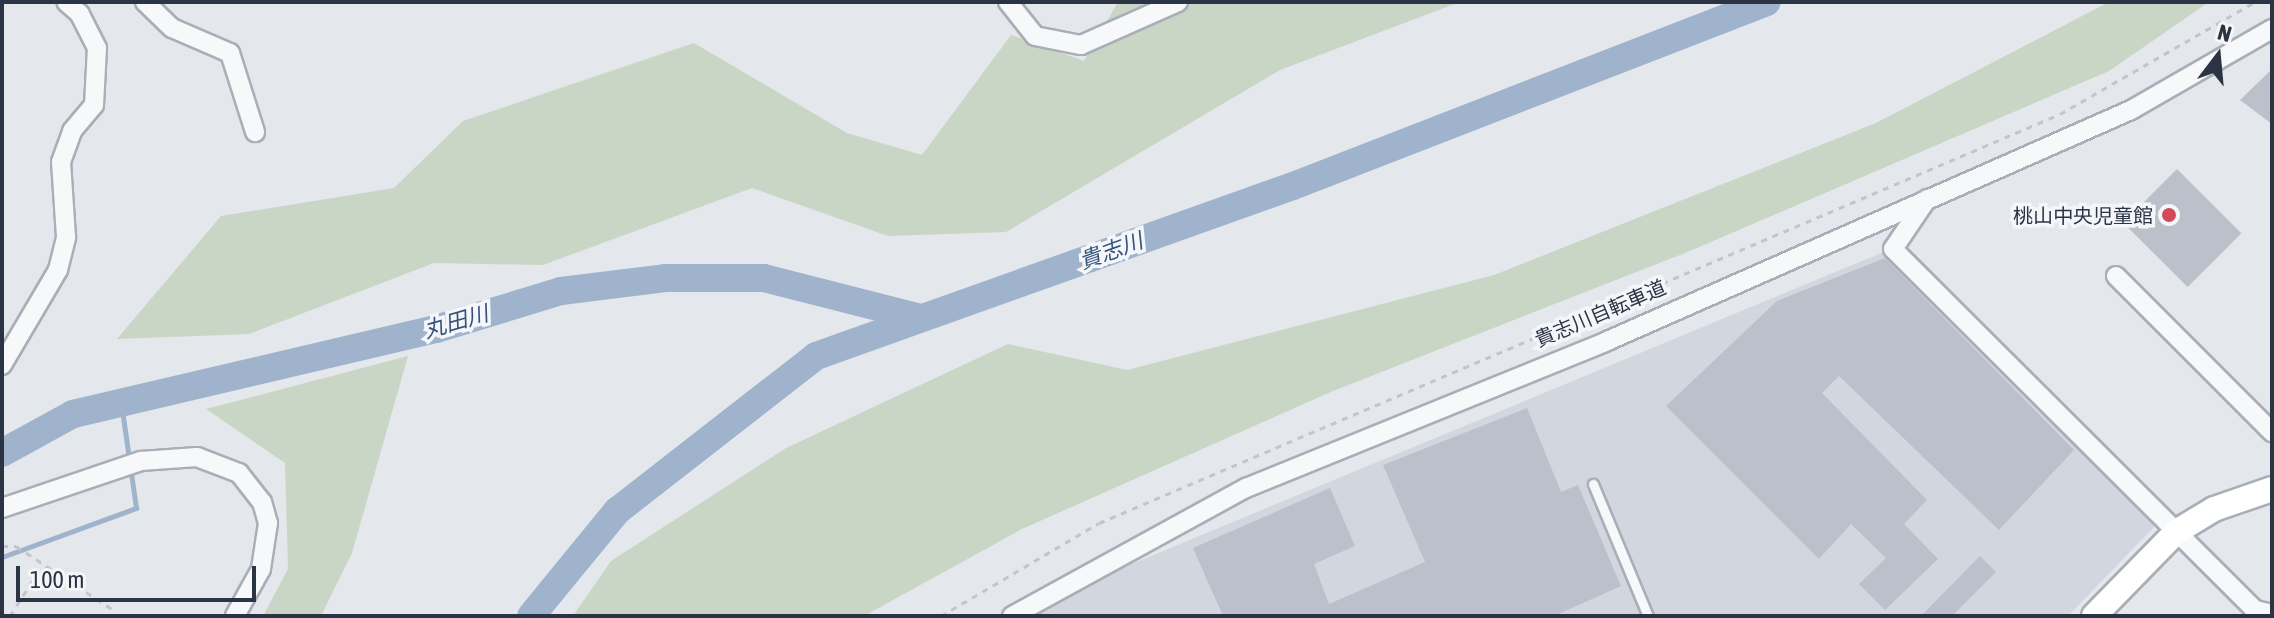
<!DOCTYPE html>
<meta charset="utf-8">
<style>
body{margin:0}
#map{position:relative;width:2274px;height:618px;overflow:hidden;background:#e4e7ec;font-family:"Asap Condensed","Noto Sans JP",sans-serif}
div>[style]{position:absolute}
.built>*{inset:0;background:#d2d6de}
.green>*{inset:0;background:#c9d6c5}
.stream>*{height:5px;margin:-2.5px;padding:0 2.5px;transform-origin:2.5px;border-radius:2.5px;background:#9fb4cc}
.river>*{height:28px;margin:-14px;padding:0 14px;transform-origin:14px;border-radius:14px;background:#9fb4cc}
.building>*{inset:0;background:#bbc0ca;transform-origin:0 0}
.path>*{height:3px;margin-top:-1.5px;transform-origin:0;background:repeating-linear-gradient(90deg,#c2c5cb 0 6px,transparent 0 12px)}
.roads{filter:drop-shadow(2px 0 #a9aeb7) drop-shadow(-2px 0 #a9aeb7) drop-shadow(0 2px #a9aeb7) drop-shadow(0 -2px #a9aeb7)}
.lane>*{height:9px;margin:-4.5px;padding:0 4.5px;transform-origin:4.5px;border-radius:4.5px;background:#f7f8fa}
.street>*{height:18px;margin:-9px;padding:0 9px;transform-origin:9px;border-radius:9px;background:#f7f8fa}
.secondary>*{height:24px;margin:-12px;padding:0 12px;transform-origin:12px;border-radius:12px;background:#fff}
.dots>*{width:22px;height:22px;translate:-50% -50%;box-sizing:border-box;border:4px solid #f4f6f9;border-radius:50%}
span{translate:-50% -50%;white-space:nowrap;text-align:center;line-height:1.15;-webkit-text-stroke:7px #f4f6f9;paint-order:stroke}
.poi-label{font-size:20px;color:#2b3445}
.right{translate:-100% -50%;text-align:right}
.street-label{font-size:20px;color:#2b3445}
.water-label{font-size:22px;color:#34527a;font-style:italic}
.frame{position:absolute;inset:0;border:4px solid #2b3445;pointer-events:none}
.north{position:absolute;left:2178px;top:16px;width:80px;height:80px;-webkit-text-stroke:6px #f4f6f9;paint-order:stroke;rotate:16deg;font-size:22px;font-weight:700;line-height:32px;text-align:center;color:#2b3445}
.north::after{content:'';display:block;margin:auto;width:28px;height:36px;background:#2b3445;clip-path:polygon(50% 0,100% 100%,50% 72%,0 100%)}
.scale{position:absolute;left:16px;top:566px;width:240px;height:36px;box-sizing:border-box;border:4px solid #2b3445;border-top:0;padding-left:10px;font-size:24px;line-height:28px;white-space:nowrap;color:#2b3445;-webkit-text-stroke:6px #f4f6f9;paint-order:stroke}
</style>
<div id="map">
<div class="built">
<i style="clip-path:polygon(1886px 251px,2157px 524px,2068px 616px,1033px 616px,1098px 578px)"></i>
</div>
<div class="green">
<i style="clip-path:polygon(1118px 2px,1460px 2px,1280px 70px,1006px 232px,888px 236px,752px 188px,543px 265px,434px 263px,249px 334px,117px 339px,221px 216px,394px 188px,463px 121px,694px 43px,847px 133px,922px 155px,1011px 35px,1084px 61px)"></i>
<i style="clip-path:polygon(2109px 2px,2209px 2px,2109px 71px,1690px 251px,1333px 391px,1022px 529px,864px 616px,573px 616px,611px 561px,786px 448px,1008px 344px,1127px 370px,1494px 275px,1876px 123px)"></i>
<i style="clip-path:polygon(408px 356px,352px 553px,321px 616px,263px 616px,288px 569px,285px 463px,206px 409px)"></i>
</div>
<div class="stream">
<i style="left:2221px;top:494px;width:54px;rotate:-19.4deg"></i>
<i style="left:2177px;top:516px;width:15px;rotate:-23deg"></i>
<i style="left:2px;top:557px;width:143px;rotate:-20.1deg"></i>
<i style="left:136px;top:508px;width:106px;rotate:-98.1deg"></i>
</div>
<div class="river">
<i style="left:2px;top:453px;width:81px;rotate:-28.8deg"></i>
<i style="left:73px;top:414px;width:373px;rotate:-13.2deg"></i>
<i style="left:436px;top:329px;width:131px;rotate:-16.9deg"></i>
<i style="left:561px;top:291px;width:105px;rotate:-7.1deg"></i>
<i style="left:665px;top:278px;width:99px"></i>
<i style="left:764px;top:278px;width:162px;rotate:14.3deg"></i>
<i style="left:531px;top:616px;width:136px;rotate:-50.7deg"></i>
<i style="left:617px;top:511px;width:252px;rotate:-37.9deg"></i>
<i style="left:816px;top:356px;width:506px;rotate:-19.62deg"></i>
<i style="left:1293px;top:186px;width:508px;rotate:-21.22deg"></i>
</div>
<div class="building">
<i style="clip-path:polygon(2272px 69px,2272px 124px,2240px 100px)"></i>
<i style="left:2177px;top:169px;width:91px;height:76px;rotate:45deg"></i>
<i style="clip-path:polygon(1885px 258px,2074px 450px,1999px 530px,1839px 376px,1822px 393px,1927px 500px,1904px 524px,1938px 559px,1885px 610px,1859px 584px,1886px 558px,1851px 524px,1819px 559px,1666px 406px,1777px 301px)"></i>
<i style="clip-path:polygon(1527px 408px,1561px 492px,1578px 485px,1621px 586px,1554px 616px,1223px 616px,1193px 548px,1330px 488px,1355px 546px,1314px 564px,1329px 604px,1425px 562px,1383px 465px)"></i>
<i style="clip-path:polygon(1980px 556px,1996px 572px,1952px 616px,1921px 616px)"></i>
</div>
<div class="path">
<i style="left:2px;top:546px;width:14px"></i>
<i style="left:16px;top:546px;width:118px;rotate:33.3deg"></i>
<i style="left:10px;top:616px;width:59px;rotate:-57.4deg"></i>
<i style="left:941px;top:616px;width:183px;rotate:-30.5deg"></i>
<i style="left:1099px;top:523px;width:1044px;rotate:-23.05deg"></i>
<i style="left:2060px;top:114px;width:225px;rotate:-29.9deg"></i>
</div>
<div class="roads">
<div class="lane">
<i style="left:1593px;top:484px;width:143px;rotate:67.4deg"></i>
</div>
<div class="street">
<i style="left:145px;top:2px;width:37px;rotate:44deg"></i>
<i style="left:172px;top:28px;width:63px;rotate:23.3deg"></i>
<i style="left:230px;top:53px;width:83px;rotate:72.4deg"></i>
<i style="left:1008px;top:2px;width:43px;rotate:51.5deg"></i>
<i style="left:1035px;top:36px;width:47px;rotate:11.1deg"></i>
<i style="left:1081px;top:45px;width:106px;rotate:-23.9deg"></i>
<i style="left:1927px;top:199px;width:60px;rotate:124.2deg"></i>
<i style="left:1893px;top:249px;width:511px;rotate:44.92deg"></i>
<i style="left:2255px;top:610px;width:17px;rotate:13deg"></i>
<i style="left:2116px;top:276px;width:221px;rotate:45deg"></i>
<i style="left:2px;top:365px;width:110px;rotate:-59.5deg"></i>
<i style="left:58px;top:270px;width:34px;rotate:-76deg"></i>
<i style="left:66px;top:237px;width:75px;rotate:-93.8deg"></i>
<i style="left:61px;top:162px;width:33px;rotate:-70deg"></i>
<i style="left:72px;top:131px;width:34px;rotate:-50deg"></i>
<i style="left:94px;top:105px;width:57px;rotate:-87deg"></i>
<i style="left:97px;top:48px;width:38px;rotate:-117deg"></i>
<i style="left:80px;top:14px;width:18px;rotate:-139deg"></i>
<i style="left:2px;top:508px;width:147px;rotate:-18.7deg"></i>
<i style="left:141px;top:461px;width:56px;rotate:-4.1deg"></i>
<i style="left:197px;top:457px;width:45px;rotate:20.9deg"></i>
<i style="left:239px;top:473px;width:37px;rotate:52deg"></i>
<i style="left:262px;top:502px;width:22px;rotate:74deg"></i>
<i style="left:268px;top:523px;width:47px;rotate:98.7deg"></i>
<i style="left:261px;top:569px;width:54px;rotate:119deg"></i>
<i style="left:1012px;top:616px;width:267px;rotate:-28.7deg"></i>
<i style="left:1246px;top:488px;width:388px;rotate:-22.1deg"></i>
<i style="left:1605px;top:342px;width:575px;rotate:-23.8deg"></i>
<i style="left:2131px;top:110px;width:163px;rotate:-29.9deg"></i>
</div>
<div class="secondary">
<i style="left:2094px;top:616px;width:117px;rotate:-45.7deg"></i>
<i style="left:2176px;top:532px;width:44px;rotate:-31.2deg"></i>
<i style="left:2214px;top:509px;width:61px;rotate:-19deg"></i>
</div>
</div>
<div class="dots">
<i style="left:2169px;top:215px;background:#d1495b"></i>
</div>
<div class="poi-label">
<span class="right" style="left:2153px;top:215px">桃山中央児童館</span>
</div>
<div class="street-label">
<span style="left:1600px;top:313px;rotate:-23deg">貴志川自転車道</span>
</div>
<div class="water-label">
<span style="left:1111px;top:251px;rotate:-20deg">貴志川</span>
<span style="left:456px;top:322px;rotate:-16deg">丸田川</span>
</div>
<div class="frame"></div>
<div class="north">N</div>
<div class="scale">100 m</div>
</div>
